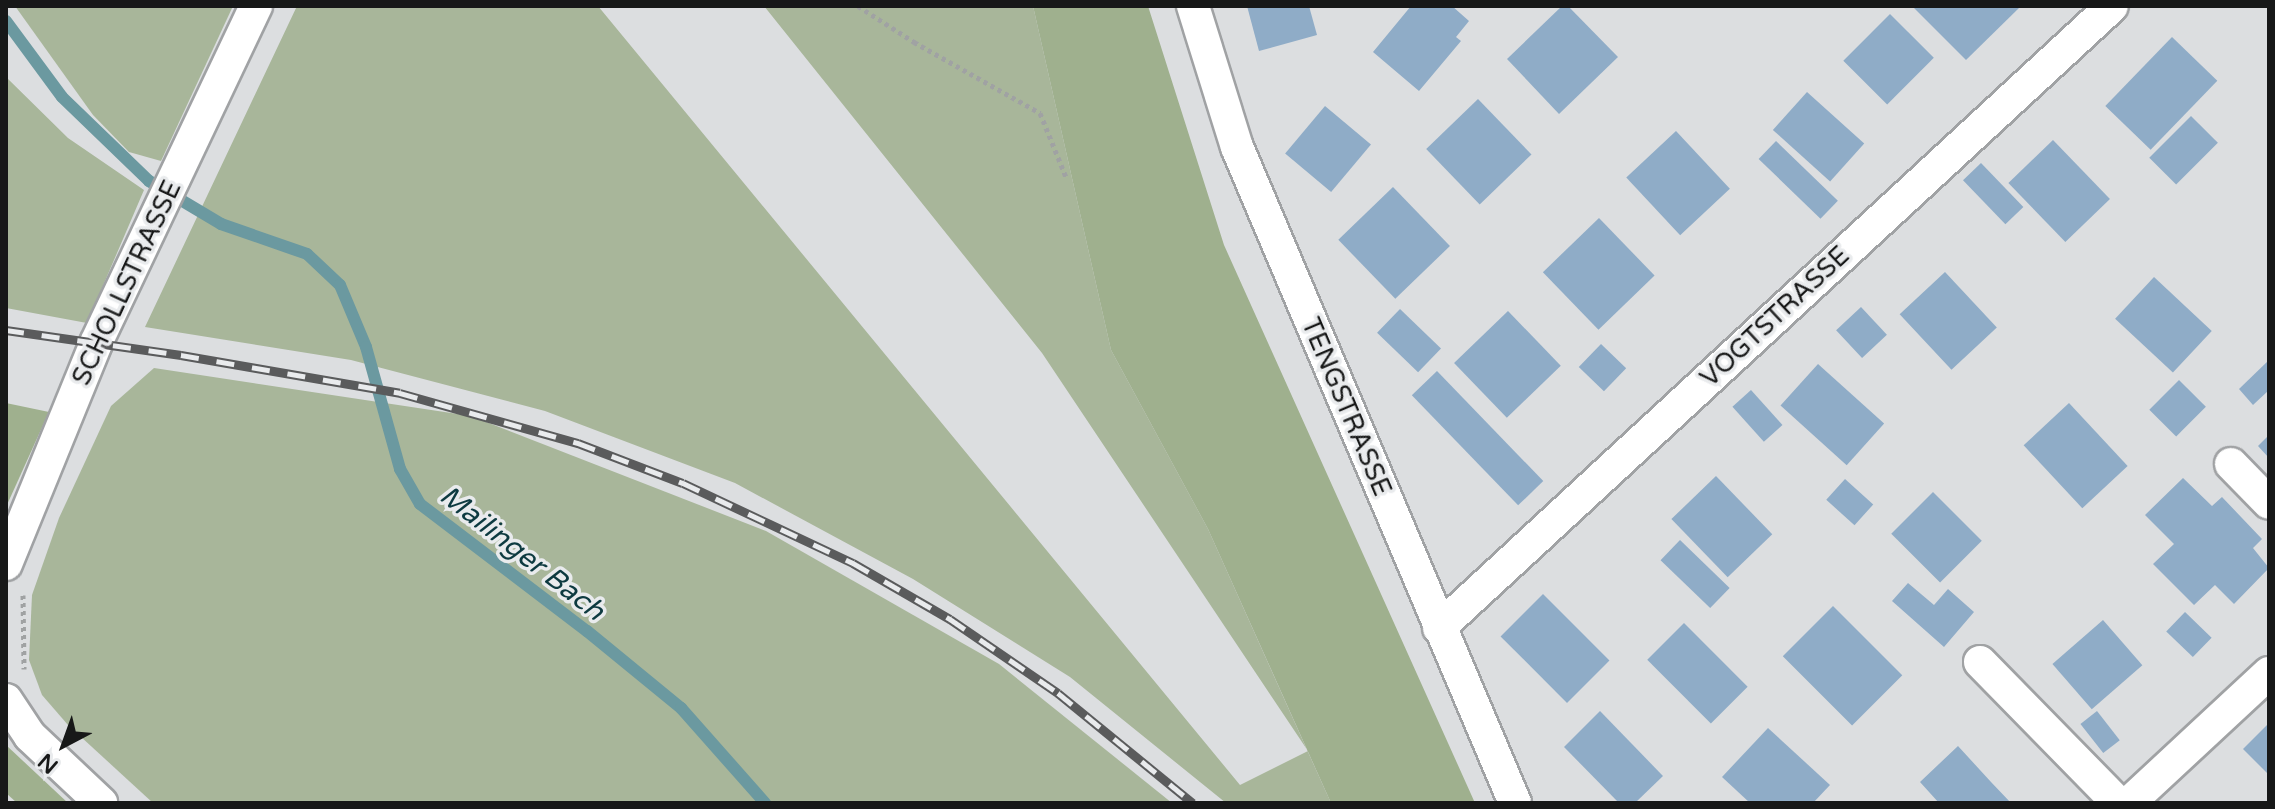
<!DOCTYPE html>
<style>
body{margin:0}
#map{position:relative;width:2275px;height:809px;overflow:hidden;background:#dcdee0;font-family:"Varela Round",sans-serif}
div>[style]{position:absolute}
.green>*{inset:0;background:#a8b69a}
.forest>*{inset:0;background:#9fb08e}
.stream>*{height:12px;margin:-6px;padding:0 6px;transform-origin:6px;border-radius:6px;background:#6b99a0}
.building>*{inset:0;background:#8facc7;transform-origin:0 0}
.path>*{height:5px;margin-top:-2.5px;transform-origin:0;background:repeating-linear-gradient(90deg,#a0a2a3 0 4px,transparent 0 8px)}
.roads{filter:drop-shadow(2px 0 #a0a2a4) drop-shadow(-2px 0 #a0a2a4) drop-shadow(0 2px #a0a2a4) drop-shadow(0 -2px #a0a2a4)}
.street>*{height:32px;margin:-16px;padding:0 16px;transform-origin:16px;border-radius:16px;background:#fff}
.rail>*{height:9px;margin-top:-4.5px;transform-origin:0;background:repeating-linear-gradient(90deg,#e9ebed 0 18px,#5a5b5c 0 36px);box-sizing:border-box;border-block:2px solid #5a5b5c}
span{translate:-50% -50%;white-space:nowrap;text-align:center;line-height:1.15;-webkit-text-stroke:7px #e9ebed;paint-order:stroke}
.street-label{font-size:26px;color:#171818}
.water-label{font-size:28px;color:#0d3a40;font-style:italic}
.frame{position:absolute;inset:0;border:8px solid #171818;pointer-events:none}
.north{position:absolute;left:24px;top:705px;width:80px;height:80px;-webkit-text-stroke:6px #e9ebed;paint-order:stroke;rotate:221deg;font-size:22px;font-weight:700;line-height:32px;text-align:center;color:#171818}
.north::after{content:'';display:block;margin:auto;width:28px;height:36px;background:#171818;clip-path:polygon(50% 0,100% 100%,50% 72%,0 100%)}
</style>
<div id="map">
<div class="green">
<i style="clip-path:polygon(15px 6px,233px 6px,161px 161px,129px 152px,93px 115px)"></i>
<i style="clip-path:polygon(297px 6px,598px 6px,1240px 785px,1308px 751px,1042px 353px,764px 6px,1033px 6px,1111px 350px,1208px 529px,1308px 752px,1331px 803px,1226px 803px,1070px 677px,913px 579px,735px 483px,545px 411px,351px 360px,145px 327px)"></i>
<i style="clip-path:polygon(6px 77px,68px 138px,144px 190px,87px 323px,6px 308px)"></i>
<i style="clip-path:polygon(154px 368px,471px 416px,766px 531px,999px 664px,1172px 803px,153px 803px,68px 725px,42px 695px,29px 660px,32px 595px,59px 518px,111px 406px)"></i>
</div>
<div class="forest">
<i style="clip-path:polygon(1033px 6px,1148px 6px,1224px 245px,1475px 803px,1331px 803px,1208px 529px,1111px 350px)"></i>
<i style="clip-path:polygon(6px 403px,49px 412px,6px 507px)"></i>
<i style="clip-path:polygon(6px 745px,68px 803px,17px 803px,6px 793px)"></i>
</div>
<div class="stream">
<i style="left:6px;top:21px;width:94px;rotate:53.6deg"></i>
<i style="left:62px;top:97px;width:121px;rotate:44deg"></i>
<i style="left:149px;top:181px;width:84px;rotate:30.8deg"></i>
<i style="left:221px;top:224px;width:91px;rotate:19.2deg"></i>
<i style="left:307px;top:254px;width:45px;rotate:43.2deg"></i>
<i style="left:340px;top:285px;width:67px;rotate:67.2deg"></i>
<i style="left:366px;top:347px;width:127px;rotate:74.4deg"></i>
<i style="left:400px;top:469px;width:40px;rotate:60.3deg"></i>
<i style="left:420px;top:504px;width:210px;rotate:37.3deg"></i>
<i style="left:587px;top:631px;width:122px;rotate:39.3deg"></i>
<i style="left:681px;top:708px;width:127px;rotate:48.5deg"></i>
</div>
<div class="building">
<i style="clip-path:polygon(1247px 6px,1309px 6px,1317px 35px,1259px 51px)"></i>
<i style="clip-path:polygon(1411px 6px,1452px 6px,1469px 21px,1456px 37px,1461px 41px,1419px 91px,1373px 52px)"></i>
<i style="clip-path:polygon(1562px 6px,1568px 6px,1618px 57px,1559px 114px,1507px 59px)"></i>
<i style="clip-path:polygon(1912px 6px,2017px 6px,2019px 8px,1966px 60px)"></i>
<i style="left:1890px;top:14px;width:62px;height:66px;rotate:45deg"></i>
<i style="left:2172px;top:37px;width:63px;height:96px;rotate:44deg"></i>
<i style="left:1807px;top:92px;width:77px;height:51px;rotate:42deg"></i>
<i style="left:1478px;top:99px;width:77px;height:72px;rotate:46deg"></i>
<i style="left:1325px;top:106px;width:60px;height:62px;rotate:40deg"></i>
<i style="left:2191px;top:116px;width:38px;height:59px;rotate:45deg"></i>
<i style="left:1676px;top:131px;width:79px;height:68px;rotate:47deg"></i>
<i style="left:2053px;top:140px;width:82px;height:62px;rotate:46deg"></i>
<i style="left:1776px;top:141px;width:86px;height:25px;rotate:44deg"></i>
<i style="left:1981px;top:163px;width:61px;height:25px;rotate:46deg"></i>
<i style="left:1393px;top:187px;width:82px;height:76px;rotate:46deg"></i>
<i style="left:1599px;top:218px;width:80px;height:78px;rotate:46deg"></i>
<i style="left:1945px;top:272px;width:76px;height:62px;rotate:47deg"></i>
<i style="left:2154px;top:277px;width:79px;height:57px;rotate:43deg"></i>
<i style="left:1861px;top:307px;width:38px;height:34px;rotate:47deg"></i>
<i style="left:1400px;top:309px;width:57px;height:33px;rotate:44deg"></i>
<i style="left:1508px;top:311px;width:76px;height:75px;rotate:46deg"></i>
<i style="left:1601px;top:344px;width:35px;height:32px;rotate:44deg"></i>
<i style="clip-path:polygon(2269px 360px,2269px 390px,2253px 405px,2239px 389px)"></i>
<i style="left:1818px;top:364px;width:89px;height:56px;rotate:42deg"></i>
<i style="left:1437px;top:371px;width:153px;height:35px;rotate:46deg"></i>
<i style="left:2179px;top:380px;width:38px;height:42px;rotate:45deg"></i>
<i style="left:1751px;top:390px;width:47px;height:25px;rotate:48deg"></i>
<i style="left:2069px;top:403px;width:86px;height:62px;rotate:47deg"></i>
<i style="clip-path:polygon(2269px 435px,2269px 458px,2258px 446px)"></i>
<i style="left:1716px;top:476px;width:81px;height:62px;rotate:46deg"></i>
<i style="clip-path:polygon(2183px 478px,2212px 506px,2222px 497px,2262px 539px,2253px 548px,2269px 568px,2234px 604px,2215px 585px,2194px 605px,2153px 564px,2174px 544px,2145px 515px)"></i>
<i style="left:1845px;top:479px;width:38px;height:28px;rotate:42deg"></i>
<i style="left:1933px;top:492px;width:69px;height:59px;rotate:45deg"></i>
<i style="left:1680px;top:540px;width:69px;height:28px;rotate:44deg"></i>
<i style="clip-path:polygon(1908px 583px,1934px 605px,1948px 589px,1974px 612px,1944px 647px,1892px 601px)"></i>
<i style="left:1543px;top:594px;width:94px;height:60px;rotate:45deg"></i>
<i style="left:1833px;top:606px;width:98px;height:71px;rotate:45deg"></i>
<i style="left:2185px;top:612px;width:37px;height:27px;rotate:44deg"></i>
<i style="left:2103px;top:620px;width:60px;height:67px;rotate:49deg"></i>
<i style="left:1684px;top:623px;width:90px;height:52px;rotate:45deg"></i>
<i style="clip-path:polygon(1600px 711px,1663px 776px,1635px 803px,1619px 803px,1564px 747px)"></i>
<i style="left:2097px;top:711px;width:37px;height:21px;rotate:52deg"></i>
<i style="clip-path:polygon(2269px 723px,2269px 775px,2243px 749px)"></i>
<i style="clip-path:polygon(1768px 728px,1830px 785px,1813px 803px,1750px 803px,1722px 777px)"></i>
<i style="clip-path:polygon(1958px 746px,1991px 782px,2011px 803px,1939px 803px,1920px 782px)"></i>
</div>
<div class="path">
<i style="left:858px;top:6px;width:67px;rotate:32.7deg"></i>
<i style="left:914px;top:42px;width:145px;rotate:29.4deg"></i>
<i style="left:1040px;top:113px;width:69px;rotate:67.9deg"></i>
<i style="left:23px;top:595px;width:74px;rotate:89.2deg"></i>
</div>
<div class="roads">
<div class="street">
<i style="left:1193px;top:6px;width:148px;rotate:72.7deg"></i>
<i style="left:1237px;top:147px;width:712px;rotate:67.03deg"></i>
<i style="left:2231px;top:464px;width:54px;rotate:45.7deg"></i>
<i style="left:6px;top:564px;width:239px;rotate:-67.8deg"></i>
<i style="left:96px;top:343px;width:373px;rotate:-64.6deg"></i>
<i style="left:1439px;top:628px;width:916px;rotate:-42.74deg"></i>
<i style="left:1980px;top:662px;width:197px;rotate:45.6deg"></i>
<i style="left:6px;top:700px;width:43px;rotate:56.3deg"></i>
<i style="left:30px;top:736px;width:98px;rotate:43.3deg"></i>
<i style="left:2129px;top:803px;width:191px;rotate:-42.9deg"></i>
</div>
</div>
<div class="rail">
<i style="left:6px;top:330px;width:177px;rotate:8.1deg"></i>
<i style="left:181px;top:355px;width:222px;rotate:9.8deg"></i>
<i style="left:400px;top:393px;width:185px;rotate:15.7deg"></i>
<i style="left:578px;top:443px;width:112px;rotate:20.9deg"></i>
<i style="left:683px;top:483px;width:188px;rotate:25.2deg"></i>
<i style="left:853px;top:563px;width:112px;rotate:30deg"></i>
<i style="left:950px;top:619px;width:131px;rotate:34.4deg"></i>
<i style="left:1058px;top:693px;width:174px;rotate:39.2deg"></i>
</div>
<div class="street-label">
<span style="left:127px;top:283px;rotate:-65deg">SCHOLLSTRASSE</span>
<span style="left:1775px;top:317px;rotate:-43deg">VOGTSTRASSE</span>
<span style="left:1346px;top:407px;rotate:67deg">TENGSTRASSE</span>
</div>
<div class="water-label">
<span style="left:522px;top:553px;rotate:38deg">Mailinger Bach</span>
</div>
<div class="frame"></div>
<div class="north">N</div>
</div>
